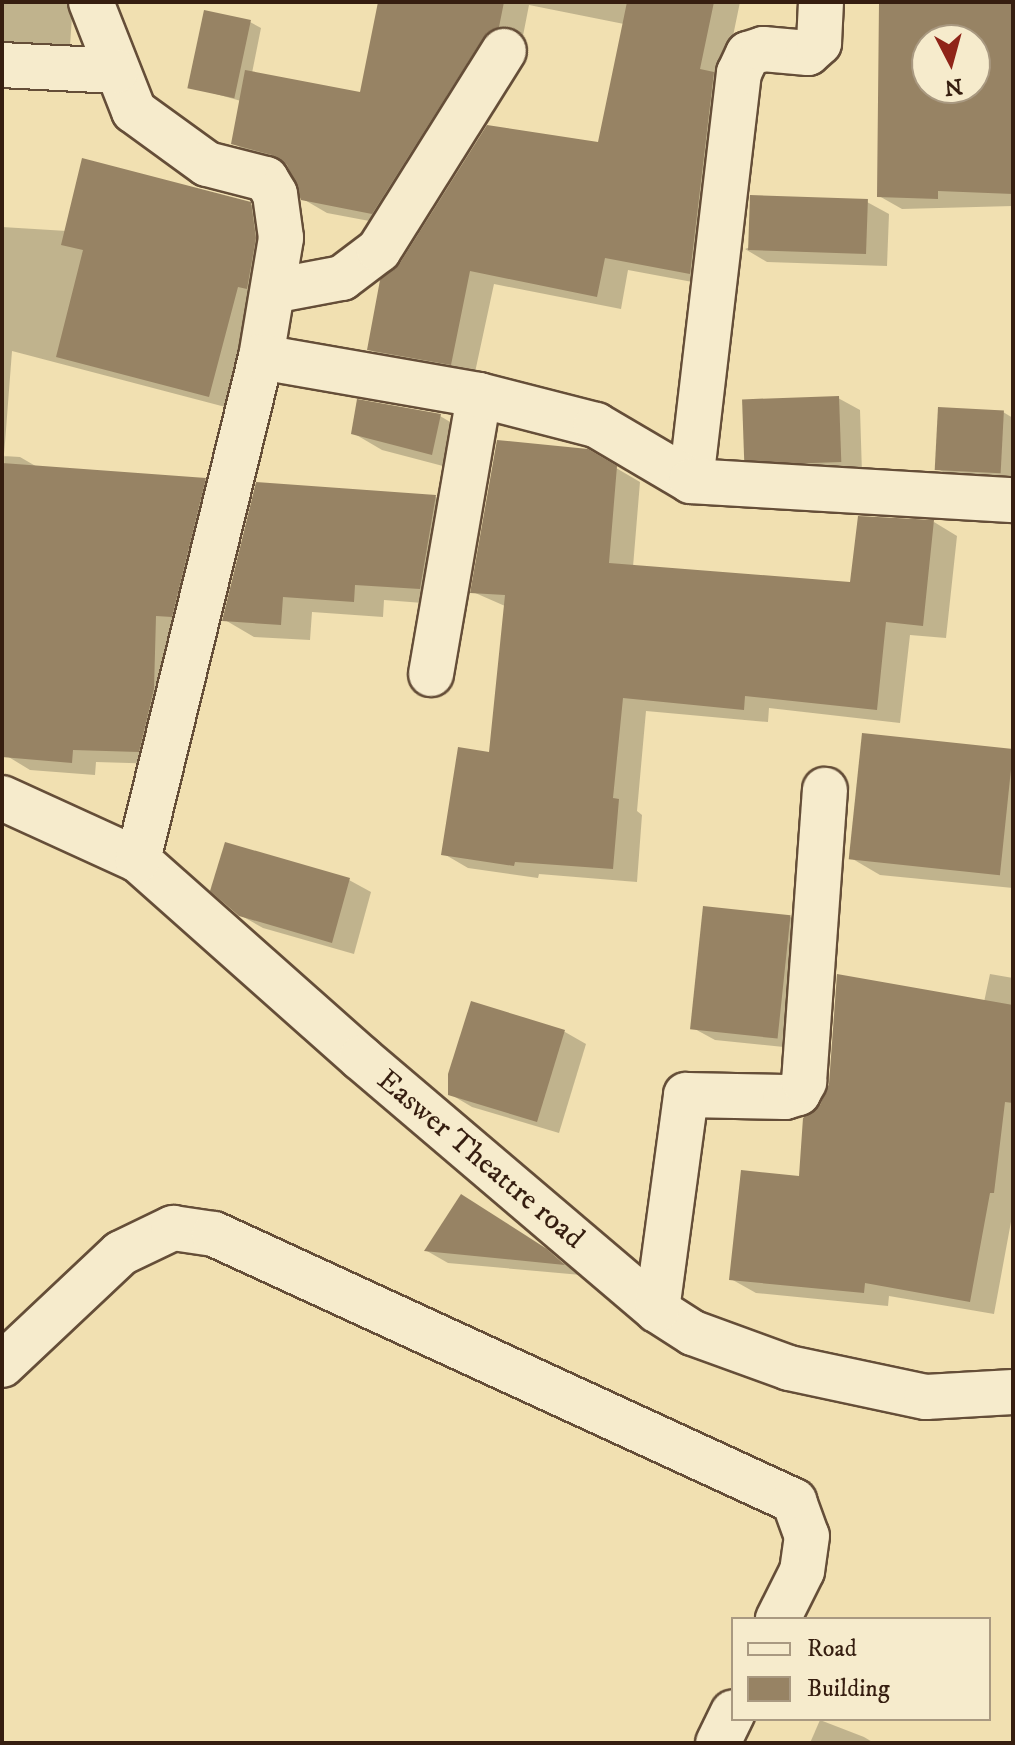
<!DOCTYPE html>
<style>
body{margin:0}
#map{position:relative;width:1015px;height:1745px;overflow:hidden;background:#f1e0b1;font-family:"IM FELL DW Pica",serif}
div>[style]{position:absolute}
.shadow>*{inset:0;background:#0003}
.building>*{inset:0;background:#978364;transform-origin:0 0}
.roads{filter:drop-shadow(2px 0 #654e38) drop-shadow(-2px 0 #654e38) drop-shadow(0 2px #654e38) drop-shadow(0 -2px #654e38)}
.minor>*{height:44px;margin:-22px;padding:0 22px;transform-origin:22px;border-radius:22px;background:#f6ebcc}
span{translate:-50% -50%;white-space:nowrap;text-align:center;line-height:1.15;-webkit-text-stroke:8px #f6ebcc;paint-order:stroke}
.street-label{font-size:30px;color:#361e10}
.frame{position:absolute;inset:0;border:4px solid #361e10;pointer-events:none}
.legend{position:absolute;left:731px;top:1617px;width:260px;height:104px;box-sizing:border-box;background:#f6ebcc;border:2px solid #a99981;margin:0;padding:10px 14px;list-style:none;font-size:24px;color:#361e10}
.legend li{display:flex;align-items:center;gap:16px;height:40px}
.legend b{width:40px;border:2px solid #a99981}
.north{position:absolute;left:911px;top:24px;width:80px;height:80px;box-sizing:border-box;background:#f6ebcc;border:2px solid #a99981;border-radius:50%;rotate:174deg;font-size:22px;font-weight:700;line-height:32px;text-align:center;color:#361e10}
.north::after{content:'';display:block;margin:auto;width:28px;height:36px;background:#8f2418;clip-path:polygon(50% 0,100% 100%,50% 72%,0 100%)}
</style>
<div id="map">
<div class="shadow">
<i style="clip-path:polygon(2px 2px,73px 2px,70px 46px,2px 41px)"></i>
<i style="clip-path:polygon(380px 2px,740px 2px,724px 80px,714px 286px,628px 270px,621px 309px,494px 284px,474px 377px,393px 363px,369px 349px,599px 144px,624px 24px,529px 5px,522px 41px,396px 226px,327px 213px,303px 199px,289px 165px,257px 157px,233px 143px,241px 101px,191px 87px,250px 22px,261px 28px,252px 73px,362px 95px)"></i>
<i style="clip-path:polygon(evenodd,881px 2px,1013px 2px,1013px 206px,902px 209px,879px 196px,881px 2px,927px 40px,975px 40px,975px 88px,927px 88px,927px 40px)"></i>
<i style="clip-path:polygon(867px 202px,889px 214px,887px 266px,767px 262px,745px 249px)"></i>
<i style="clip-path:polygon(250px 204px,274px 218px,233px 409px,12px 351px,4px 456px,20px 457px,39px 468px,205px 480px,229px 494px,162px 764px,96px 762px,95px 775px,30px 770px,7px 756px,2px 227px,67px 231px)"></i>
<i style="clip-path:polygon(838px 398px,860px 410px,862px 473px,768px 470px,746px 458px)"></i>
<i style="clip-path:polygon(1003px 412px,1013px 418px,1013px 485px,960px 482px,938px 469px)"></i>
<i style="clip-path:polygon(440px 416px,469px 433px,462px 471px,382px 450px,353px 433px)"></i>
<i style="clip-path:polygon(587px 451px,640px 482px,633px 567px,852px 584px,934px 522px,957px 536px,946px 638px,910px 635px,900px 723px,769px 708px,768px 722px,646px 711px,637px 811px,642px 815px,637px 882px,539px 874px,538px 878px,468px 868px,444px 854px,491px 754px,505px 606px,473px 592px)"></i>
<i style="clip-path:polygon(258px 484px,436px 497px,465px 514px,449px 605px,384px 600px,383px 617px,312px 612px,310px 640px,254px 637px,225px 620px)"></i>
<i style="clip-path:polygon(864px 735px,1013px 750px,1013px 888px,880px 875px,851px 858px)"></i>
<i style="clip-path:polygon(349px 880px,371px 892px,354px 954px,263px 928px,240px 915px)"></i>
<i style="clip-path:polygon(790px 917px,812px 929px,803px 1049px,715px 1040px,693px 1028px)"></i>
<i style="clip-path:polygon(990px 974px,1013px 978px,1013px 1211px,994px 1314px,889px 1296px,888px 1306px,756px 1293px,731px 1279px,801px 1178px,984px 1002px)"></i>
<i style="clip-path:polygon(472px 1004px,565px 1032px,586px 1044px,559px 1133px,472px 1107px,450px 1094px)"></i>
<i style="clip-path:polygon(483px 1209px,581px 1275px,448px 1263px,427px 1251px)"></i>
<i style="clip-path:polygon(820px 1720px,864px 1737px,874px 1743px,810px 1743px)"></i>
</div>
<div class="building">
<i style="clip-path:polygon(378px 2px,504px 2px,499px 27px,483px 38px,372px 214px,301px 200px,287px 165px,272px 155px,231px 144px,245px 70px,360px 92px)"></i>
<i style="clip-path:polygon(627px 2px,714px 2px,700px 69px,714px 72px,690px 274px,605px 258px,597px 297px,470px 271px,451px 365px,367px 350px,380px 280px,400px 263px,487px 125px,598px 142px)"></i>
<i style="clip-path:polygon(evenodd,879px 2px,1013px 2px,1013px 194px,938px 191px,938px 199px,877px 197px,879px 2px,927px 40px,975px 40px,975px 88px,927px 88px,927px 40px)"></i>
<i style="left:204px;top:10px;width:48px;height:80px;rotate:12deg"></i>
<i style="clip-path:polygon(82px 158px,251px 202px,256px 238px,247px 289px,238px 287px,209px 397px,56px 357px,83px 250px,61px 245px)"></i>
<i style="left:750px;top:195px;width:118px;height:55px;rotate:2deg"></i>
<i style="left:839px;top:396px;width:66px;height:97px;rotate:88deg"></i>
<i style="clip-path:polygon(357px 399px,441px 414px,432px 455px,351px 434px)"></i>
<i style="left:938px;top:407px;width:66px;height:63px;rotate:3deg"></i>
<i style="clip-path:polygon(497px 440px,588px 449px,617px 466px,609px 563px,850px 582px,858px 516px,934px 520px,923px 626px,886px 622px,877px 710px,745px 696px,744px 710px,623px 698px,613px 798px,619px 799px,613px 869px,515px 862px,514px 866px,441px 855px,458px 747px,489px 752px,505px 595px,470px 593px)"></i>
<i style="clip-path:polygon(2px 463px,206px 478px,172px 617px,156px 616px,154px 689px,139px 752px,73px 750px,72px 763px,2px 757px)"></i>
<i style="clip-path:polygon(256px 482px,436px 495px,420px 589px,355px 585px,354px 602px,283px 597px,281px 625px,222px 621px)"></i>
<i style="left:862px;top:733px;width:152px;height:127px;rotate:6deg"></i>
<i style="clip-path:polygon(225px 842px,350px 878px,332px 943px,239px 916px,210px 891px)"></i>
<i style="left:703px;top:906px;width:88px;height:124px;rotate:6deg"></i>
<i style="clip-path:polygon(837px 974px,1013px 1005px,1013px 1103px,1005px 1102px,994px 1193px,990px 1193px,970px 1302px,865px 1283px,864px 1293px,729px 1280px,741px 1170px,799px 1176px,803px 1118px,820px 1105px,829px 1084px)"></i>
<i style="clip-path:polygon(471px 1001px,565px 1030px,537px 1122px,448px 1095px,448px 1074px)"></i>
<i style="clip-path:polygon(461px 1194px,547px 1249px,565px 1265px,424px 1251px)"></i>
</div>
<div class="roads">
<div class="minor">
<i style="left:91px;top:2px;width:117px;rotate:68.5deg"></i>
<i style="left:134px;top:111px;width:90px;rotate:36deg"></i>
<i style="left:207px;top:164px;width:61px;rotate:14.3deg"></i>
<i style="left:266px;top:179px;width:17px;rotate:59deg"></i>
<i style="left:275px;top:194px;width:44px;rotate:82.2deg"></i>
<i style="left:281px;top:238px;width:121px;rotate:99.5deg"></i>
<i style="left:2px;top:65px;width:114px;rotate:3deg"></i>
<i style="left:273px;top:291px;width:70px;rotate:-10.7deg"></i>
<i style="left:342px;top:278px;width:46px;rotate:-37.1deg"></i>
<i style="left:379px;top:250px;width:235px;rotate:-57.9deg"></i>
<i style="left:691px;top:481px;width:411px;rotate:-83.3deg"></i>
<i style="left:739px;top:73px;width:21px;rotate:-65deg"></i>
<i style="left:748px;top:54px;width:16px;rotate:-18deg"></i>
<i style="left:763px;top:49px;width:45px;rotate:5.1deg"></i>
<i style="left:808px;top:53px;width:15px;rotate:-42deg"></i>
<i style="left:819px;top:43px;width:41px;rotate:-87.2deg"></i>
<i style="left:431px;top:674px;width:283px;rotate:-80.2deg"></i>
<i style="left:2px;top:798px;width:149px;rotate:24.5deg"></i>
<i style="left:138px;top:860px;width:298px;rotate:41.6deg"></i>
<i style="left:361px;top:1058px;width:389px;rotate:40.4deg"></i>
<i style="left:657px;top:1310px;width:43px;rotate:32.6deg"></i>
<i style="left:693px;top:1333px;width:102px;rotate:20deg"></i>
<i style="left:789px;top:1368px;width:140px;rotate:12deg"></i>
<i style="left:926px;top:1397px;width:87px;rotate:-3.3deg"></i>
<i style="left:138px;top:860px;width:518px;rotate:-76.26deg"></i>
<i style="left:261px;top:357px;width:221px;rotate:9.9deg"></i>
<i style="left:479px;top:395px;width:121px;rotate:14.4deg"></i>
<i style="left:596px;top:425px;width:110px;rotate:30.5deg"></i>
<i style="left:691px;top:481px;width:323px;rotate:3.4deg"></i>
<i style="left:657px;top:1310px;width:217px;rotate:-82.3deg"></i>
<i style="left:686px;top:1095px;width:99px;rotate:1.2deg"></i>
<i style="left:785px;top:1097px;width:14px;rotate:-17deg"></i>
<i style="left:798px;top:1093px;width:13px;rotate:-61deg"></i>
<i style="left:804px;top:1082px;width:293px;rotate:-85.9deg"></i>
<i style="left:2px;top:1365px;width:163px;rotate:-43.3deg"></i>
<i style="left:121px;top:1253px;width:58px;rotate:-25.7deg"></i>
<i style="left:173px;top:1228px;width:41px;rotate:8.3deg"></i>
<i style="left:214px;top:1234px;width:639px;rotate:24.72deg"></i>
<i style="left:794px;top:1501px;width:37px;rotate:70deg"></i>
<i style="left:807px;top:1536px;width:35px;rotate:98deg"></i>
<i style="left:802px;top:1571px;width:54px;rotate:116.6deg"></i>
<i style="left:718px;top:1743px;width:34px;rotate:-64deg"></i>
</div>
</div>
<div class="street-label">
<span style="left:480px;top:1160px;rotate:40deg">Easwer Theattre road</span>
</div>
<div class="frame"></div>
<ul class="legend">
<li><b style="height:10px;background:#f6ebcc"></b>Road</li>
<li><b style="height:22px;background:#978364"></b>Building</li>
</ul>
<div class="north">N</div>
</div>
